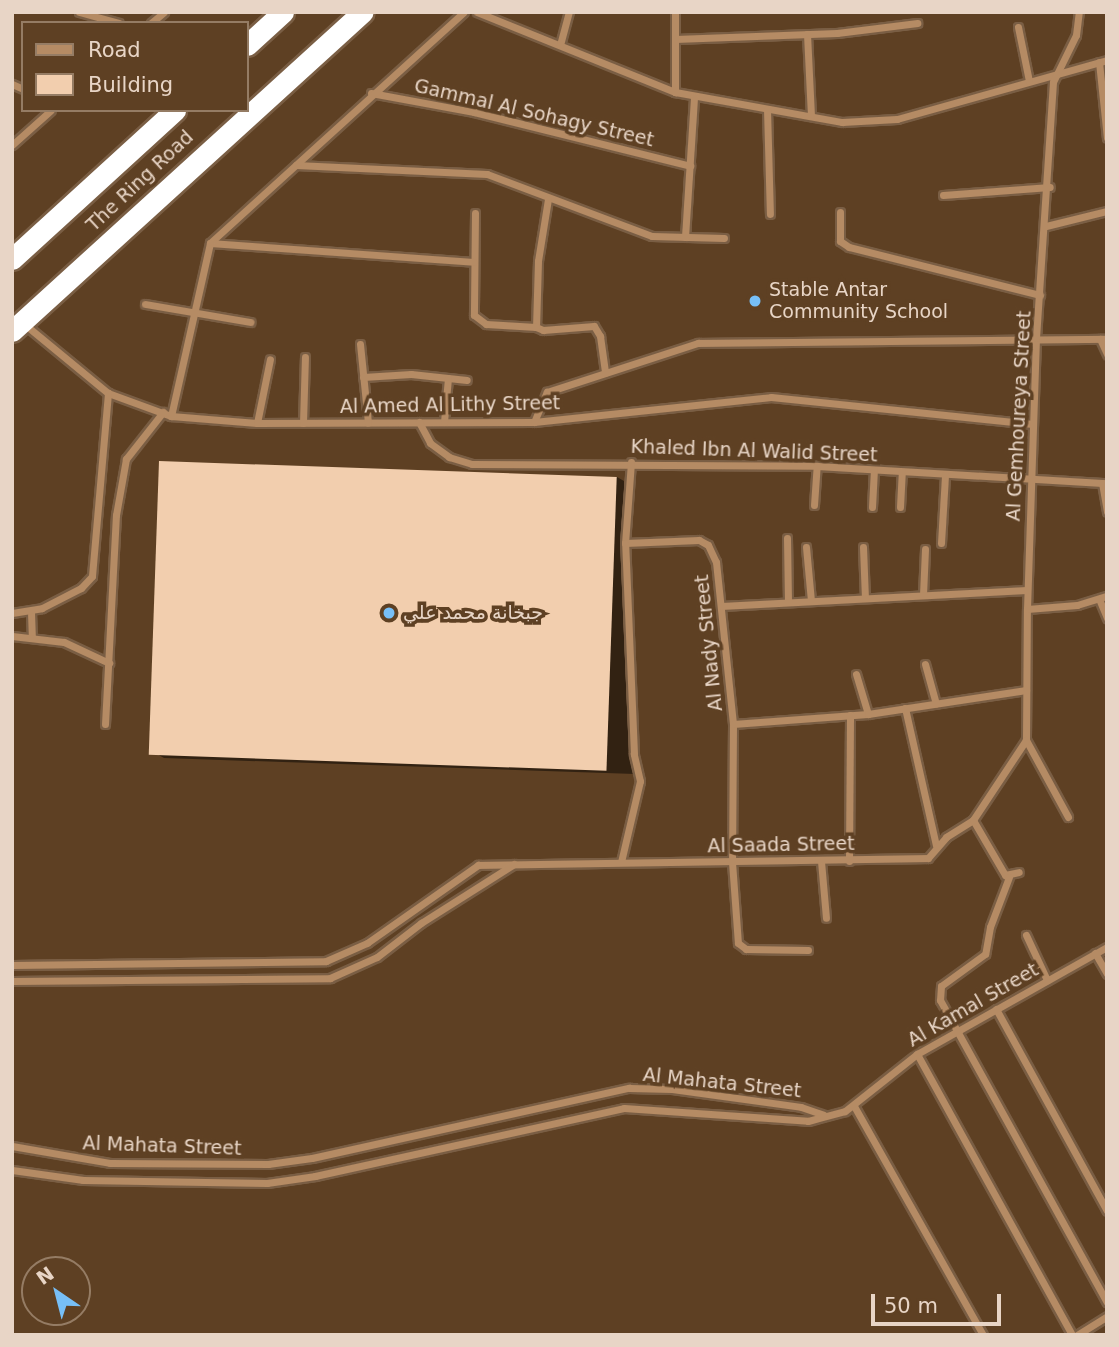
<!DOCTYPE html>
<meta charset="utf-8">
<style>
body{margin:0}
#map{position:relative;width:1119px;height:1347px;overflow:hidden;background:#5e4023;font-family:"DejaVu Sans","Noto Sans Arabic",sans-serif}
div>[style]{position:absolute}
.shadow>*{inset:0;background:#0007}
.building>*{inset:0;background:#f2ceae;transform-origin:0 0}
.roads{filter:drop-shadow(2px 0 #7a5e44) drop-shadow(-2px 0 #7a5e44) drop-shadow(0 2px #7a5e44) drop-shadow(0 -2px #7a5e44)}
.street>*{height:7px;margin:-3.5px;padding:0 3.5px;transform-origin:3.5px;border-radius:3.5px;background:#b58b64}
.highway>*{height:21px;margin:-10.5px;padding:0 10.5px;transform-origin:10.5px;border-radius:10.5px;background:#fff}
.dots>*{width:19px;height:19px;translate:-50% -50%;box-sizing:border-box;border:4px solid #5e4023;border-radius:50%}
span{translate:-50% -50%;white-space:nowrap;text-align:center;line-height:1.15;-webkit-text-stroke:7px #5e4023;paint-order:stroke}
.street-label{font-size:19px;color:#e8d5c6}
.poi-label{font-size:19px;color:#e8d5c6}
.left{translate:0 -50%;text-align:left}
.frame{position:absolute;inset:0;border:14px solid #e8d5c6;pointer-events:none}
.legend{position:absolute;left:21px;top:21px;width:228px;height:91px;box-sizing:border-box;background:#5e4023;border:2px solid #957c64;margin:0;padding:9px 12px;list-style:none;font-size:21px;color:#e8d5c6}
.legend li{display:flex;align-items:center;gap:14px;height:35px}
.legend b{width:35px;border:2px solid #957c64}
.north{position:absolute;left:21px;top:1256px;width:70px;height:70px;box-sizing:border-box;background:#5e4023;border:2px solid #957c64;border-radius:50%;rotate:325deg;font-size:19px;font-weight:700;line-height:28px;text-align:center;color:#e8d5c6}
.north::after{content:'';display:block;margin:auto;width:24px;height:32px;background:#77bff7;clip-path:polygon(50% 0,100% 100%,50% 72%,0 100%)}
.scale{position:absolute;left:871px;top:1294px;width:130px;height:32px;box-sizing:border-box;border:4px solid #e8d5c6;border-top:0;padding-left:9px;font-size:21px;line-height:24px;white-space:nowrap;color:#e8d5c6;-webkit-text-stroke:5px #5e4023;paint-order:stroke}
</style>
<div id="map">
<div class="shadow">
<i style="clip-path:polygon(617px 477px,624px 481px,635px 774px,164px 758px,157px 754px)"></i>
</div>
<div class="building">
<i style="left:159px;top:461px;width:458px;height:294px;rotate:2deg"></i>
</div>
<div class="roads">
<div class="street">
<i style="left:79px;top:12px;width:41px;rotate:15.4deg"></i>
<i style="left:477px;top:12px;width:214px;rotate:22deg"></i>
<i style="left:675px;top:92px;width:170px;rotate:10.2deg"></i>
<i style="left:842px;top:122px;width:55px;rotate:-3.1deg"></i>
<i style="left:897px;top:119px;width:218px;rotate:-15.7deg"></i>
<i style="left:151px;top:23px;width:17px;rotate:-40deg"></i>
<i style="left:1018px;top:27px;width:55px;rotate:78.5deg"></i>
<i style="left:807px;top:34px;width:82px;rotate:87.2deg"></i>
<i style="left:675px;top:39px;width:162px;rotate:-2.1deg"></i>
<i style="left:837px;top:33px;width:81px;rotate:-7.1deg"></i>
<i style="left:560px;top:45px;width:34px;rotate:-75deg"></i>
<i style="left:1099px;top:62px;width:76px;rotate:84deg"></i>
<i style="left:12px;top:84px;width:12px;rotate:24deg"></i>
<i style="left:675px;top:92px;width:80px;rotate:-90deg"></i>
<i style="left:371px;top:93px;width:105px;rotate:10.5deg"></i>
<i style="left:474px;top:112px;width:223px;rotate:14deg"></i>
<i style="left:767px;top:109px;width:105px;rotate:88.4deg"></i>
<i style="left:12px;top:145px;width:52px;rotate:-41.9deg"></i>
<i style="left:296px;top:165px;width:191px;rotate:2.7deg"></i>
<i style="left:487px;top:174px;width:176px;rotate:20.6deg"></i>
<i style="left:652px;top:236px;width:72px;rotate:1.6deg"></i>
<i style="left:943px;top:195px;width:107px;rotate:-4.3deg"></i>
<i style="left:548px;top:199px;width:63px;rotate:99.2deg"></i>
<i style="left:538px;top:261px;width:66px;rotate:91.7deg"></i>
<i style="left:536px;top:327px;width:8px;rotate:23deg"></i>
<i style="left:543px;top:330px;width:51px;rotate:-4.5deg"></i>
<i style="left:594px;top:326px;width:12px;rotate:59deg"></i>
<i style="left:600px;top:336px;width:37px;rotate:82deg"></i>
<i style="left:840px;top:212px;width:29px;rotate:90deg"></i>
<i style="left:840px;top:241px;width:11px;rotate:34deg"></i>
<i style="left:849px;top:247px;width:197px;rotate:14.1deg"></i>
<i style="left:475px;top:213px;width:102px;rotate:90.6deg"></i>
<i style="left:474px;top:315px;width:15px;rotate:37deg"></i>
<i style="left:486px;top:324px;width:50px;rotate:3.4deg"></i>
<i style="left:1046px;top:226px;width:63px;rotate:-13.8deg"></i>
<i style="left:685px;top:237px;width:141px;rotate:-86.3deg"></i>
<i style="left:210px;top:243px;width:343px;rotate:-42.3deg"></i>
<i style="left:210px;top:243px;width:264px;rotate:4.1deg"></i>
<i style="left:145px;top:304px;width:107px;rotate:9.7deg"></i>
<i style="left:23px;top:323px;width:110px;rotate:39.5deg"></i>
<i style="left:108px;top:393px;width:67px;rotate:20.1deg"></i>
<i style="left:171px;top:416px;width:86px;rotate:4.7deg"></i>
<i style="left:257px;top:423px;width:277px;rotate:-0.2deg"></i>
<i style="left:534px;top:422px;width:238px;rotate:-6deg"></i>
<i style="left:771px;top:397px;width:263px;rotate:5.9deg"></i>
<i style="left:1100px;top:339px;width:17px;rotate:65deg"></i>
<i style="left:360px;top:344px;width:79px;rotate:84.2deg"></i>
<i style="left:363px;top:377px;width:48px;rotate:-3.6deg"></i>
<i style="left:411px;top:374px;width:56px;rotate:6.1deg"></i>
<i style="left:171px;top:416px;width:177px;rotate:-77.3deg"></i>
<i style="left:419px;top:422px;width:24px;rotate:62deg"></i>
<i style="left:430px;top:443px;width:24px;rotate:36deg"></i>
<i style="left:449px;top:457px;width:24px;rotate:17deg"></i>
<i style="left:472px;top:464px;width:345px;rotate:0.3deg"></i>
<i style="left:817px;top:466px;width:290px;rotate:3.4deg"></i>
<i style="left:444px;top:422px;width:44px;rotate:-84.8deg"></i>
<i style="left:534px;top:422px;width:33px;rotate:-67deg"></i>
<i style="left:547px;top:392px;width:159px;rotate:-18deg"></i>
<i style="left:698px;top:343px;width:409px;rotate:-0.6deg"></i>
<i style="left:257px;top:423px;width:65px;rotate:-78.5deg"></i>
<i style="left:303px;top:423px;width:66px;rotate:-88.3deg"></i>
<i style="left:631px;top:462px;width:81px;rotate:94.2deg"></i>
<i style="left:625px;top:543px;width:74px;rotate:-2.3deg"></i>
<i style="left:699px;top:540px;width:10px;rotate:29deg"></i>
<i style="left:708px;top:545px;width:19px;rotate:65deg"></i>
<i style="left:716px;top:562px;width:163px;rotate:84deg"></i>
<i style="left:733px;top:724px;width:138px;rotate:90.4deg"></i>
<i style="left:732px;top:862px;width:81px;rotate:85.8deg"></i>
<i style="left:738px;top:943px;width:10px;rotate:37deg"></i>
<i style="left:746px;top:949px;width:62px;rotate:0.9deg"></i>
<i style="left:1102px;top:483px;width:29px;rotate:80deg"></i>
<i style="left:814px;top:505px;width:39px;rotate:-86deg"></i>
<i style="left:872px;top:507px;width:37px;rotate:-87deg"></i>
<i style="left:900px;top:507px;width:35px;rotate:-87deg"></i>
<i style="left:787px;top:538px;width:64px;rotate:89.1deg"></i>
<i style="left:941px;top:543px;width:68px;rotate:-86.6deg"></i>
<i style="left:806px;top:547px;width:54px;rotate:84.7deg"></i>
<i style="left:863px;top:547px;width:51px;rotate:87.8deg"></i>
<i style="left:923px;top:595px;width:46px;rotate:-87.5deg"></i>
<i style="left:1099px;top:599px;width:21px;rotate:67deg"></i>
<i style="left:721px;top:606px;width:306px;rotate:-3deg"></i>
<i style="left:1027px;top:609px;width:50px;rotate:-4.6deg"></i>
<i style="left:1077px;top:605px;width:31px;rotate:-17deg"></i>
<i style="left:31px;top:612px;width:25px;rotate:88deg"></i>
<i style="left:12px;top:613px;width:30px;rotate:-9deg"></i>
<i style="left:42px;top:608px;width:44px;rotate:-27.1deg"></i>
<i style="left:81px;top:588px;width:16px;rotate:-47deg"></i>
<i style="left:92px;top:576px;width:184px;rotate:-85deg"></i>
<i style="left:12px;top:636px;width:52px;rotate:6.6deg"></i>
<i style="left:64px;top:642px;width:50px;rotate:25deg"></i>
<i style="left:925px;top:664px;width:41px;rotate:74.6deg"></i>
<i style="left:856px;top:674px;width:42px;rotate:73.3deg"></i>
<i style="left:905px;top:708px;width:141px;rotate:77.3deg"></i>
<i style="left:105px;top:724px;width:209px;rotate:-87deg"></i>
<i style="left:116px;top:515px;width:57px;rotate:-79.9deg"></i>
<i style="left:126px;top:459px;width:60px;rotate:-51.8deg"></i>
<i style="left:733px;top:724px;width:135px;rotate:-4.2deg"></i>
<i style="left:868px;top:714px;width:160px;rotate:-8.6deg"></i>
<i style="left:1068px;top:817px;width:88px;rotate:-118.6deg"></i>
<i style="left:1026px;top:740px;width:131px;rotate:-89.6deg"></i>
<i style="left:1027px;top:609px;width:271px;rotate:-88.1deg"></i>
<i style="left:1036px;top:338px;width:257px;rotate:-86.2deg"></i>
<i style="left:1053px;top:82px;width:52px;rotate:-63.9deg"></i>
<i style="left:1076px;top:35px;width:23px;rotate:-83deg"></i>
<i style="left:973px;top:820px;width:64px;rotate:59.8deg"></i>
<i style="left:1005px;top:875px;width:14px;rotate:-12deg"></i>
<i style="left:821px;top:861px;width:57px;rotate:85deg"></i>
<i style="left:849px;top:861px;width:146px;rotate:-89.6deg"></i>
<i style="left:621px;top:862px;width:83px;rotate:-76.8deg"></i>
<i style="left:640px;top:781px;width:28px;rotate:-103deg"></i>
<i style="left:634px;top:754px;width:211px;rotate:-92.4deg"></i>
<i style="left:1009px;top:877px;width:53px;rotate:110.8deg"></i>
<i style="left:990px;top:927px;width:27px;rotate:100deg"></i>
<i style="left:985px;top:954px;width:54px;rotate:144deg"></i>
<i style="left:941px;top:986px;width:14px;rotate:94deg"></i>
<i style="left:940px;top:1000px;width:345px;rotate:61.1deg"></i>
<i style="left:1026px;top:935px;width:50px;rotate:65deg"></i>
<i style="left:1095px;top:953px;width:24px;rotate:60deg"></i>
<i style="left:12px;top:965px;width:314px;rotate:-0.7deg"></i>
<i style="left:326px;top:961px;width:45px;rotate:-23.7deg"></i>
<i style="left:367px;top:943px;width:136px;rotate:-35.1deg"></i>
<i style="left:478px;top:865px;width:450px;rotate:-0.9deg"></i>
<i style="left:928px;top:858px;width:28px;rotate:-49deg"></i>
<i style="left:946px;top:837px;width:32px;rotate:-32deg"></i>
<i style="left:973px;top:820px;width:96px;rotate:-56.5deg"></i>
<i style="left:12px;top:981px;width:318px;rotate:-0.5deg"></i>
<i style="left:330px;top:978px;width:51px;rotate:-24.1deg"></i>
<i style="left:377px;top:957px;width:56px;rotate:-37.7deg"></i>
<i style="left:421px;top:923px;width:110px;rotate:-32.4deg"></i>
<i style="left:996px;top:1009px;width:230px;rotate:61.2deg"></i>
<i style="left:917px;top:1054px;width:321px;rotate:61.1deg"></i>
<i style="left:854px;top:1106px;width:263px;rotate:60.6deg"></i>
<i style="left:12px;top:1146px;width:99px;rotate:9.8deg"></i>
<i style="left:110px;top:1163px;width:158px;rotate:0.4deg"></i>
<i style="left:268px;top:1164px;width:44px;rotate:-7.8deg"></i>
<i style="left:312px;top:1158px;width:325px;rotate:-12.5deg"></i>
<i style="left:629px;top:1088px;width:43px;rotate:1.3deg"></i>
<i style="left:672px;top:1089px;width:130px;rotate:7.9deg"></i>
<i style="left:801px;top:1107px;width:24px;rotate:19deg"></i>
<i style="left:12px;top:1170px;width:72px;rotate:8deg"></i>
<i style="left:83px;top:1180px;width:184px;rotate:0.9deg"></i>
<i style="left:267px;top:1183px;width:49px;rotate:-8.3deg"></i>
<i style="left:315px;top:1176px;width:316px;rotate:-12.4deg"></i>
<i style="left:624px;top:1108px;width:184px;rotate:4deg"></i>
<i style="left:808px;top:1121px;width:38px;rotate:-15deg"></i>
<i style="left:845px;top:1111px;width:92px;rotate:-38.4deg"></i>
<i style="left:917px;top:1054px;width:218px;rotate:-29.4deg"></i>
<i style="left:1077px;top:1335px;width:36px;rotate:-32deg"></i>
</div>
<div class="highway">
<i style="left:247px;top:45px;width:49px;rotate:-42.5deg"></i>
<i style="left:12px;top:259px;width:221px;rotate:-42.4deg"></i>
<i style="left:12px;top:331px;width:474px;rotate:-42.3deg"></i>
</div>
</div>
<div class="dots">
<i style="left:755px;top:301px;background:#77bff7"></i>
<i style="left:389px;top:613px;background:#77bff7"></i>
</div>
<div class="street-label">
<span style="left:534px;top:113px;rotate:13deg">Gammal Al Sohagy Street</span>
<span style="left:140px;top:181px;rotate:-43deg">The Ring Road</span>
<span style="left:450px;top:405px;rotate:-1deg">Al Amed Al Lithy Street</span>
<span style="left:1019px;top:416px;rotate:-87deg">Al Gemhoureya Street</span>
<span style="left:754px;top:451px;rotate:2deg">Khaled Ibn Al Walid Street</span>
<span style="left:709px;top:643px;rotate:-96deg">Al Nady Street</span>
<span style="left:781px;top:845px;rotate:-1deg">Al Saada Street</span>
<span style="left:973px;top:1005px;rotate:-30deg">Al Kamal Street</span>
<span style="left:722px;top:1083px;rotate:6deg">Al Mahata Street</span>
<span style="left:162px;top:1146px;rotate:2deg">Al Mahata Street</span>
</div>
<div class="poi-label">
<span class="left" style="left:769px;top:301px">Stable Antar<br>Community School</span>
<span class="left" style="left:403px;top:613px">جبخانة محمد علي</span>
</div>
<div class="frame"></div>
<ul class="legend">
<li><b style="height:9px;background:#b58b64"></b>Road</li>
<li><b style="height:19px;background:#f2ceae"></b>Building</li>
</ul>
<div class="north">N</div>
<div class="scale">50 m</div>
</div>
